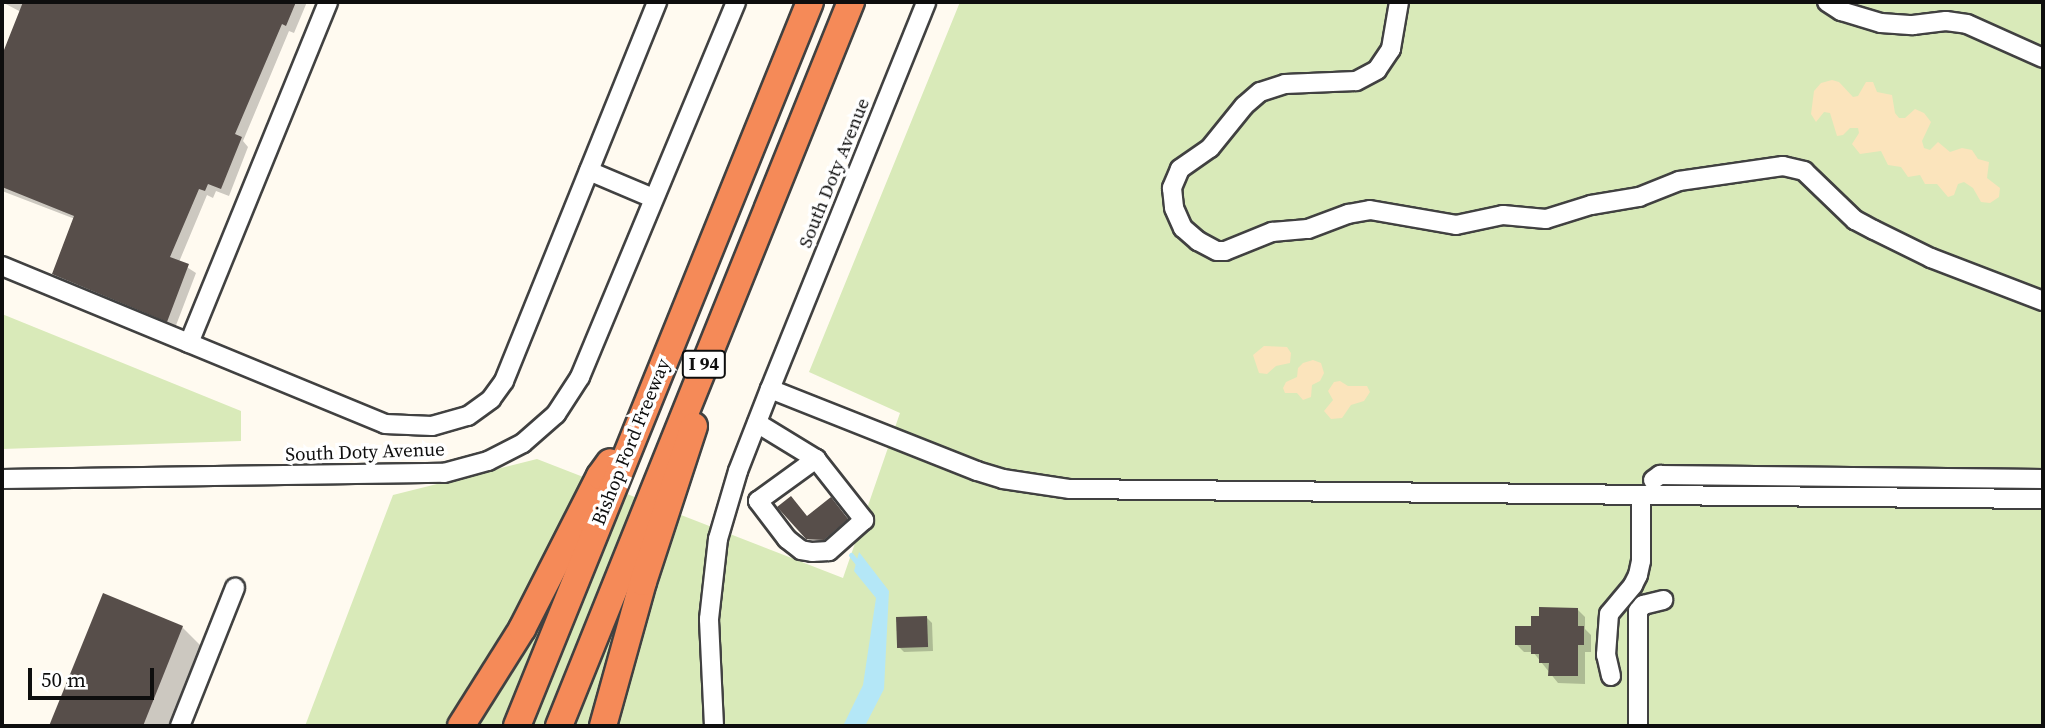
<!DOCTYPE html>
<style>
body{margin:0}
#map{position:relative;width:2045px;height:728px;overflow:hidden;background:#fffaf0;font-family:"Source Serif 4",serif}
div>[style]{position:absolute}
.green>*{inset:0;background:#d9eab9}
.sand>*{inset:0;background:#fbe4bc}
.water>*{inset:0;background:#b4e7f7}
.shadow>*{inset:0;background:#0003}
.stream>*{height:5px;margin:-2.5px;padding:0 2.5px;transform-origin:2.5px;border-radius:2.5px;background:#b4e7f7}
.building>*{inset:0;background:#574e4a;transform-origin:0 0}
.roads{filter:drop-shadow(2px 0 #414141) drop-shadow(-2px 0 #414141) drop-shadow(0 2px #414141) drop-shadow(0 -2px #414141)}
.minor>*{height:18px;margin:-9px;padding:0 9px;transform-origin:9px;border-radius:9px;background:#fff}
.highway>*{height:26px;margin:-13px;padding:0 13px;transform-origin:13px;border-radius:13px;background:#f58a58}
span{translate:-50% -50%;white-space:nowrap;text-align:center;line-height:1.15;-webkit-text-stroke:7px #fff;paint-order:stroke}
.shield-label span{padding:2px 5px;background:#fff;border:2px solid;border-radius:5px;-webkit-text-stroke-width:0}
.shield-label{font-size:18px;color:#0e0e0e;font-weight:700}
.street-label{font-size:19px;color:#0e0e0e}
.frame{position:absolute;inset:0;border:4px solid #0e0e0e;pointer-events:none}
.scale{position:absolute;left:28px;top:668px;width:126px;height:32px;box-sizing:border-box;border:4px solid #0e0e0e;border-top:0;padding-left:9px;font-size:21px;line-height:24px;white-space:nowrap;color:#0e0e0e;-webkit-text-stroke:5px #fff;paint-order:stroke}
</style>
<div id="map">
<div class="green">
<i style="clip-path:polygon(960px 2px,2043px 2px,2043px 726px,305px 726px,393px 495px,537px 459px,843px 578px,900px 413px,809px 372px)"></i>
<i style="clip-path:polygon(2px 314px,241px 411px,241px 441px,2px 449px)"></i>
</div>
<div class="sand">
<i style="clip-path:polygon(1832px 80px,1839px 82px,1853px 97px,1858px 96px,1866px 82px,1873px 82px,1877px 92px,1892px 95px,1895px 113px,1899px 118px,1905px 118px,1915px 109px,1924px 113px,1931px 122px,1922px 141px,1924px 148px,1930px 150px,1938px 142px,1950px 152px,1962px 148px,1972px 150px,1978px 159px,1989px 162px,1987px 178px,2000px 188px,1999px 197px,1990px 203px,1981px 202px,1973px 188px,1964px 182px,1958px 184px,1954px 195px,1948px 197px,1937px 184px,1925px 184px,1920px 175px,1908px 177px,1901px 167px,1888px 165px,1881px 151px,1860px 154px,1852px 144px,1859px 133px,1858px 128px,1850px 128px,1843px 135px,1837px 136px,1830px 113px,1824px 112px,1816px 122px,1811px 114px,1814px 91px,1821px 83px)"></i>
<i style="clip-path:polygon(1264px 346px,1287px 347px,1291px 353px,1290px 363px,1276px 366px,1267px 374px,1259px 373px,1253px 355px)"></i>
<i style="clip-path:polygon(1313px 360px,1321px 363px,1324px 373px,1320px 381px,1312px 385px,1311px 397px,1303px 400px,1297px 393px,1285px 393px,1283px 388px,1286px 382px,1297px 377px,1298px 368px,1303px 363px)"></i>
<i style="clip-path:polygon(1340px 381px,1348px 386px,1367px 386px,1370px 392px,1364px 401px,1351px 405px,1342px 418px,1331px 419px,1324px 411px,1333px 400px,1328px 391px,1334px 382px)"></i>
</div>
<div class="water">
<i style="clip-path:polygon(859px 552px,889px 591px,884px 689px,865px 726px,843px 726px,863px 685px,876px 598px,854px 571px)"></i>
</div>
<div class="shadow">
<i style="clip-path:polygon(2px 2px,307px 2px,294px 33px,289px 31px,243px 141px,248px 147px,229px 196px,216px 191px,213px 198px,207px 195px,179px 262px,196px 273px,175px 328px,62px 282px,54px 274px,75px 219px,2px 191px,2px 59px,21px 12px)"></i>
<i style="clip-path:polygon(831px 499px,855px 527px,832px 547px,815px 546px,807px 538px,808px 518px)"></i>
<i style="clip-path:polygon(104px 596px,182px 627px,206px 651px,175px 726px,51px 726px)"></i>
<i style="clip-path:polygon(1577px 609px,1585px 617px,1585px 629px,1591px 635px,1591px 652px,1585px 652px,1585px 684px,1558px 683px,1533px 652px,1524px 652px,1516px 644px,1532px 628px)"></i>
<i style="clip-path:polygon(927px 618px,932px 623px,933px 651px,904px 652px,899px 647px)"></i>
</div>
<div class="stream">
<i style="left:851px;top:555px;width:13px;rotate:51deg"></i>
</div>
<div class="building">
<i style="clip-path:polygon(23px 2px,296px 2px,286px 26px,282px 24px,235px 134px,242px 137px,221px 189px,208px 184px,205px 191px,199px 189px,170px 257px,189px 264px,167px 322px,52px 274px,74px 216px,2px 187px,2px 55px)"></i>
<i style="clip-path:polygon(791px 496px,807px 516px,831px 497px,848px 519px,824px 540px,806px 539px,777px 507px)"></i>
<i style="clip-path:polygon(103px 593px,183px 626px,143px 726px,49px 726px)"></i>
<i style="clip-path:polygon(1539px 607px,1578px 608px,1578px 626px,1584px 626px,1584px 645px,1578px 645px,1578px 676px,1548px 676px,1549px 663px,1539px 663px,1539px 654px,1531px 654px,1531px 645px,1515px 645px,1515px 626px,1531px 626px,1531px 616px,1539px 616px)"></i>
<i style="left:927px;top:616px;width:31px;height:31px;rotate:88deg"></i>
</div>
<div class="roads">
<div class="minor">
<i style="left:1399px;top:2px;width:48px;rotate:99.7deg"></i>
<i style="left:1391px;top:49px;width:25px;rotate:124deg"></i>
<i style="left:1377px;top:70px;width:24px;rotate:152deg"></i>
<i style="left:1356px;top:81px;width:71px;rotate:177.6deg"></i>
<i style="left:1285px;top:84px;width:26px;rotate:162deg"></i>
<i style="left:1260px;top:92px;width:21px;rotate:139deg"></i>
<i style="left:1244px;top:106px;width:54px;rotate:129deg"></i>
<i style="left:1210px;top:148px;width:37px;rotate:145deg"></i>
<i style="left:1180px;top:169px;width:21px;rotate:113deg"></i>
<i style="left:1172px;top:188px;width:20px;rotate:84deg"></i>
<i style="left:1174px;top:208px;width:22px;rotate:66deg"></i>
<i style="left:1183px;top:228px;width:20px;rotate:41deg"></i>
<i style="left:1198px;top:241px;width:21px;rotate:28deg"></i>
<i style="left:1217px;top:251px;width:8px"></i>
<i style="left:1225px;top:251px;width:51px;rotate:-22deg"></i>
<i style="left:1272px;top:232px;width:36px;rotate:-5deg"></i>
<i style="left:1308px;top:229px;width:43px;rotate:-20.6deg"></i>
<i style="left:1348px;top:214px;width:22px;rotate:-10deg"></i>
<i style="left:1370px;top:210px;width:87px;rotate:9.9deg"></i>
<i style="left:1456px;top:225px;width:48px;rotate:-12deg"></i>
<i style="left:1503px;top:215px;width:43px;rotate:5.3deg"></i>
<i style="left:1546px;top:219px;width:47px;rotate:-17.3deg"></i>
<i style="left:1591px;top:205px;width:49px;rotate:-9.5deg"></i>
<i style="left:1639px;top:197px;width:43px;rotate:-21.8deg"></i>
<i style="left:1679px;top:181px;width:105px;rotate:-8.2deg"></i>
<i style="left:1783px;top:166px;width:22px;rotate:13deg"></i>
<i style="left:1804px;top:171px;width:71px;rotate:43.9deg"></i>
<i style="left:1855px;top:220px;width:21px;rotate:28deg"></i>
<i style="left:1874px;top:230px;width:64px;rotate:26.2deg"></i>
<i style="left:1931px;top:258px;width:120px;rotate:21deg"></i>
<i style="left:1827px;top:2px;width:17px;rotate:33deg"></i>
<i style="left:1841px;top:11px;width:42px;rotate:16.7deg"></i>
<i style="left:1881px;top:23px;width:32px;rotate:4deg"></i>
<i style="left:1913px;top:25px;width:33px;rotate:-7deg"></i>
<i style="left:1946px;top:21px;width:21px;rotate:8deg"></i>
<i style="left:1967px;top:24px;width:83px;rotate:24.1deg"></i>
<i style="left:589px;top:171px;width:69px;rotate:22.9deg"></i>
<i style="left:2px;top:266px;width:414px;rotate:22.4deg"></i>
<i style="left:385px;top:424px;width:47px;rotate:2.4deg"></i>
<i style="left:432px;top:426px;width:37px;rotate:-16deg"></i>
<i style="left:468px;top:416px;width:29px;rotate:-36deg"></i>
<i style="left:491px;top:399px;width:22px;rotate:-54deg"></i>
<i style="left:504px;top:381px;width:409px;rotate:-68deg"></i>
<i style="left:189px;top:343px;width:368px;rotate:-67.8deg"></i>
<i style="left:770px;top:389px;width:223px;rotate:21.6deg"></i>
<i style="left:977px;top:471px;width:27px;rotate:17deg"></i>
<i style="left:1003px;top:479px;width:68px;rotate:8.5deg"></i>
<i style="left:1070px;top:489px;width:973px;rotate:0.59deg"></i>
<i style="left:757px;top:423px;width:69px;rotate:31.4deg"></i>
<i style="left:816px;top:459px;width:78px;rotate:51.8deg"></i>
<i style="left:864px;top:520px;width:47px;rotate:138.5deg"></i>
<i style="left:829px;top:551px;width:17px;rotate:177deg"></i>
<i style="left:812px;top:552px;width:11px;rotate:-170deg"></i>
<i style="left:801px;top:550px;width:18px;rotate:-142deg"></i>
<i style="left:787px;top:539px;width:48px;rotate:-127.3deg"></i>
<i style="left:758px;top:501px;width:72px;rotate:-35.9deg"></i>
<i style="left:2px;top:479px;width:442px;rotate:-0.8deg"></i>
<i style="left:444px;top:473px;width:46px;rotate:-15.3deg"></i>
<i style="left:488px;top:461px;width:39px;rotate:-27deg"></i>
<i style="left:523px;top:443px;width:44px;rotate:-41.3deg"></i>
<i style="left:556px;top:414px;width:44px;rotate:-57deg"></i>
<i style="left:580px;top:377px;width:406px;rotate:-67.4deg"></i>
<i style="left:1653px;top:480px;width:9px;rotate:-36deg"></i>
<i style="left:1660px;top:475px;width:383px;rotate:0.6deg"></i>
<i style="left:1611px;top:676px;width:22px;rotate:-103deg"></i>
<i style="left:1606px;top:655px;width:41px;rotate:-85.8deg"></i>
<i style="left:1609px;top:614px;width:38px;rotate:-50deg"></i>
<i style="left:1633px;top:585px;width:11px;rotate:-63deg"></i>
<i style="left:1638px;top:575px;width:14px;rotate:-78deg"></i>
<i style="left:1641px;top:561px;width:65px;rotate:-90deg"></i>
<i style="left:180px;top:726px;width:149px;rotate:-68.3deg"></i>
<i style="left:714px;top:726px;width:107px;rotate:-92.7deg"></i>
<i style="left:709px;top:619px;width:81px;rotate:-83.6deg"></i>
<i style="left:718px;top:539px;width:71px;rotate:-73.6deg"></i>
<i style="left:738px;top:471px;width:88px;rotate:-68.7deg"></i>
<i style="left:770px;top:389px;width:417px;rotate:-68deg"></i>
<i style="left:1638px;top:726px;width:115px;rotate:-90deg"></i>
<i style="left:1638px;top:611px;width:8px;rotate:-50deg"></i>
<i style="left:1643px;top:605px;width:21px;rotate:-14deg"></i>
</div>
<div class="highway">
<i style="left:461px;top:726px;width:115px;rotate:-57.8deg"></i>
<i style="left:522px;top:629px;width:172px;rotate:-63deg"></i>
<i style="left:600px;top:476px;width:17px;rotate:-54deg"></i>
<i style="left:517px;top:726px;width:781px;rotate:-67.97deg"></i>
<i style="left:559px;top:726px;width:781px;rotate:-68.04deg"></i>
<i style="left:603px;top:726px;width:149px;rotate:-74.5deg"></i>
<i style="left:643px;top:582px;width:164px;rotate:-71.9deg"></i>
</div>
</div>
<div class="shield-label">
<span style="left:704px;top:364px">I 94</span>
</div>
<div class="street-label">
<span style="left:834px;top:173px;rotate:-68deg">South Doty Avenue</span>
<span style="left:631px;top:442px;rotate:-68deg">Bishop Ford Freeway</span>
<span style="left:365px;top:452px;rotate:-2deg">South Doty Avenue</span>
</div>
<div class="frame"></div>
<div class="scale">50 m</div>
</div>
